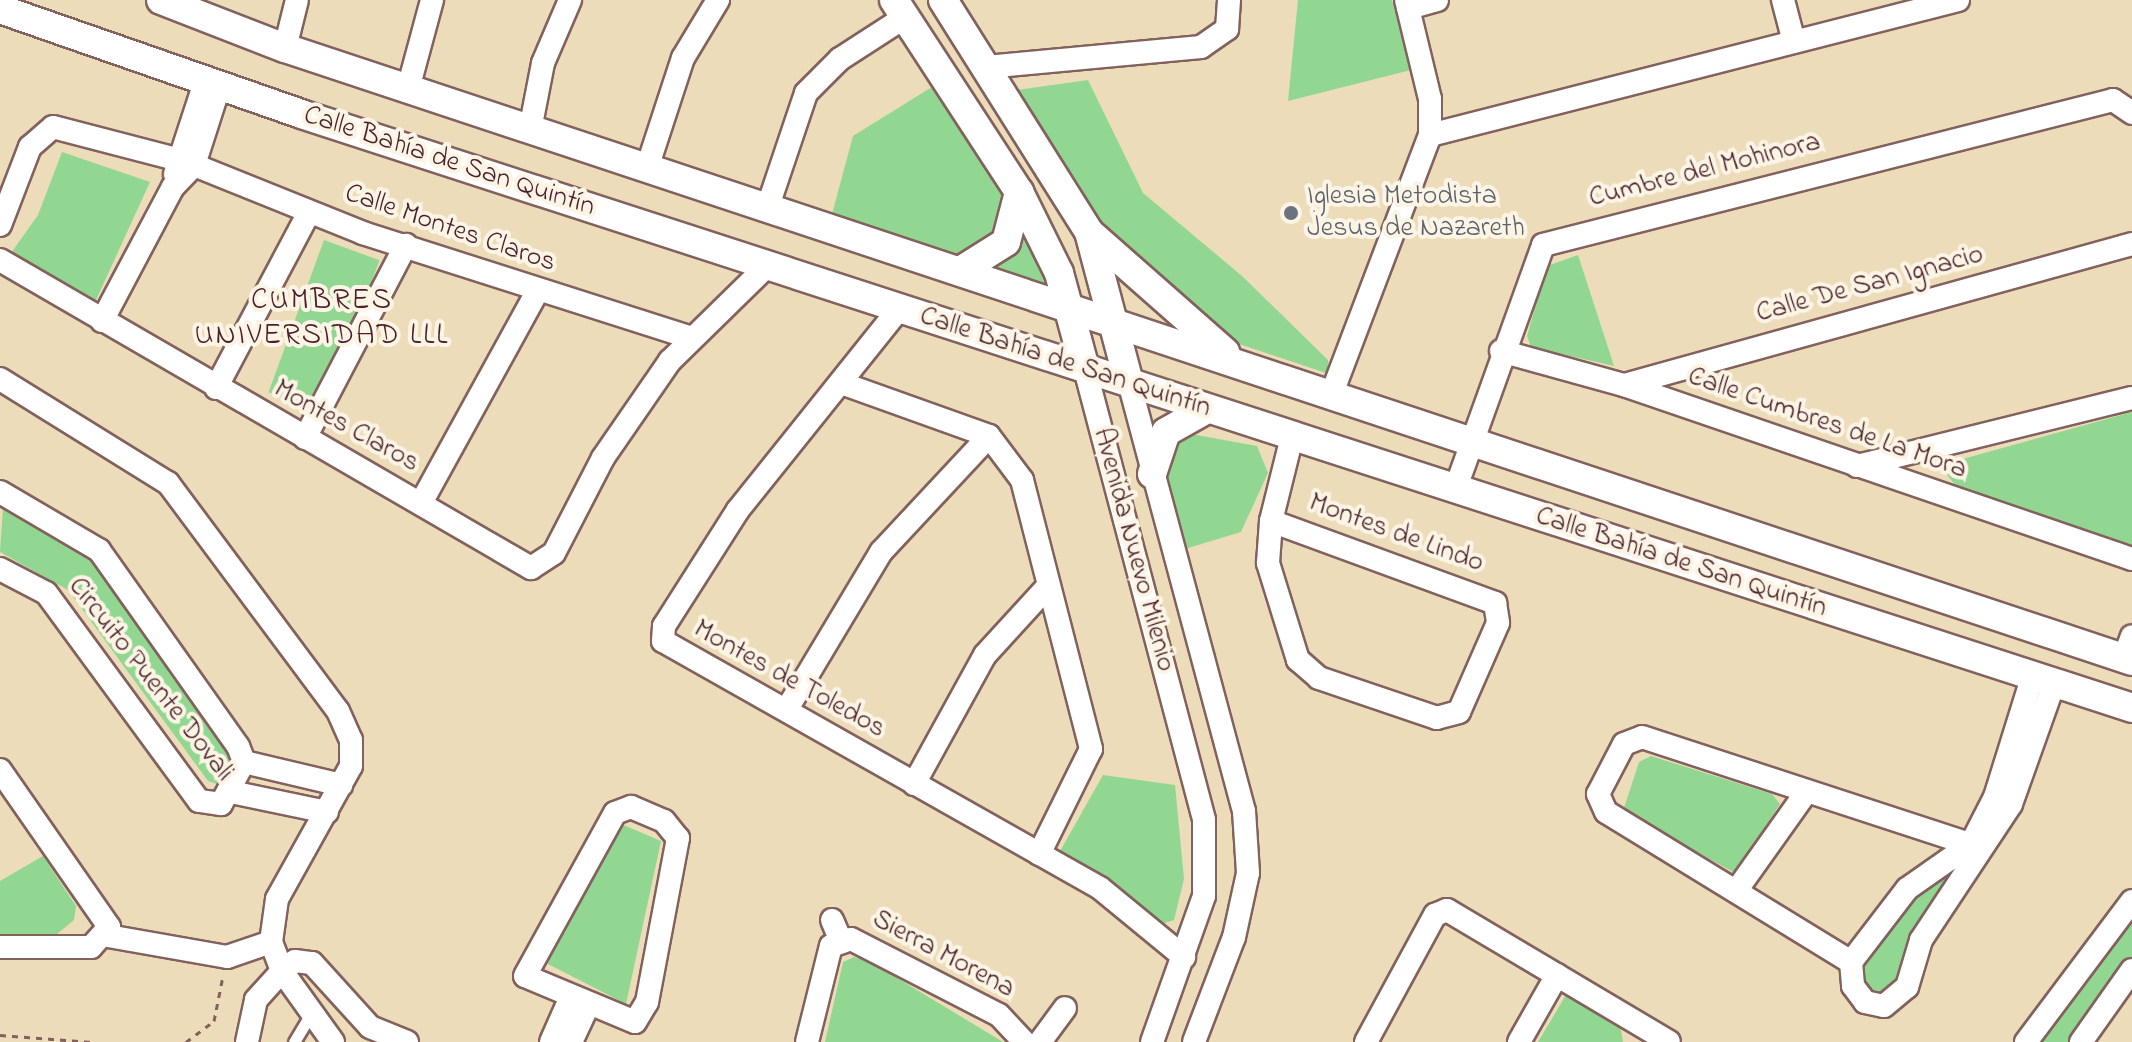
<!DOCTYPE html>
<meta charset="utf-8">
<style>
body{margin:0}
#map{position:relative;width:2132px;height:1042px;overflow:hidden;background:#eddcba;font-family:"Indie Flower",sans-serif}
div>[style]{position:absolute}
.green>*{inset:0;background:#92d791;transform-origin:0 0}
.path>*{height:3px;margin-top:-1.5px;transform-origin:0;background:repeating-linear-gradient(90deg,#83615d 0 6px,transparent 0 12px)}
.roads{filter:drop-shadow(2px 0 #83615d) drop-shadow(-2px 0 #83615d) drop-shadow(0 2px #83615d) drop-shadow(0 -2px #83615d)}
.service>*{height:11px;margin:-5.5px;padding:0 5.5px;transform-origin:5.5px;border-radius:5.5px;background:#fff}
.minor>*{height:22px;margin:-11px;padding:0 11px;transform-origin:11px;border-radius:11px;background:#fff}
.tertiary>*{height:28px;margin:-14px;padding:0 14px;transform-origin:14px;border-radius:14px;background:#fff}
.dots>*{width:22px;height:22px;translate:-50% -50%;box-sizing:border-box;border:4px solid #fcf5e5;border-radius:50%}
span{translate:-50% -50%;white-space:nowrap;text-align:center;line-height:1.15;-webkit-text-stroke:8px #fcf5e5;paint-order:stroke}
.street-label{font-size:28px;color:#4a1f2b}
.worship-label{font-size:28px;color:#5b616d}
.left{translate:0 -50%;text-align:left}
.neighbourhood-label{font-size:30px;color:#4a1f2b;letter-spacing:2px}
</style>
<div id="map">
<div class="green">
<i style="clip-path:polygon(1298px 0,1392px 0,1411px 70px,1288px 101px)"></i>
<i style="clip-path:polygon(948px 77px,1064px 307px,828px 229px,853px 136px)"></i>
<i style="clip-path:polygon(1088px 80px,1143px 193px,1242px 276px,1328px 360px,1329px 374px,1236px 343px,1111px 237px,1017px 90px)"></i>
<i style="clip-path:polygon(62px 152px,150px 182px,91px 311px,11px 253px,38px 215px)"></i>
<i style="left:324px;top:240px;width:59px;height:162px;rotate:20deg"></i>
<i style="clip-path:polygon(1578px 255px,1614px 366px,1531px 347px,1527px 336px,1547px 266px)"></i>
<i style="clip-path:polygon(2132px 412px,2132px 546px,1957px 487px,1947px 475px,1959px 460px)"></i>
<i style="clip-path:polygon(1191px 434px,1257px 446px,1268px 473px,1241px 532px,1185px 549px,1166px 474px,1178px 440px)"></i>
<i style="clip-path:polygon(3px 507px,95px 561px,234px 756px,235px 768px,220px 785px,208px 781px,68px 590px,0 552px)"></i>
<i style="clip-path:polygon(1651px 756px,1772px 794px,1780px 804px,1735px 873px,1623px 811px,1639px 762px)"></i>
<i style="clip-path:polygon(1103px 775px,1175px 785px,1184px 879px,1174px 920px,1159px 925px,1059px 853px)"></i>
<i style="clip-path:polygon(619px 823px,661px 841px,626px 1004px,546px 963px)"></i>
<i style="clip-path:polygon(43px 856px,76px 906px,74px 920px,51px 939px,0 934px,0 881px)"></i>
<i style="clip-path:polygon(1962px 862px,1909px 940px,1903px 978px,1877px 1001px,1856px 976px,1863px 964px,1908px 901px)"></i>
<i style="clip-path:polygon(2132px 917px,2132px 958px,2072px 1042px,2042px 1042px)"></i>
<i style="clip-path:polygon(854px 957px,869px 961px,1003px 1042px,825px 1042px,843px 962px)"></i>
<i style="clip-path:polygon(1566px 995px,1620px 1025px,1623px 1042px,1538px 1042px)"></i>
</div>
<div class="path">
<i style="left:0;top:1035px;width:92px;rotate:4.4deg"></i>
<i style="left:186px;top:1042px;width:35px;rotate:-37deg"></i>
<i style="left:214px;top:1021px;width:46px;rotate:-78.7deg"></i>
</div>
<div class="roads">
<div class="service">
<i style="left:294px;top:1042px;width:29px;rotate:-59deg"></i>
</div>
<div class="minor">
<i style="left:1783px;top:0;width:43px;rotate:75.3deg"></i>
<i style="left:1408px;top:8px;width:30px;rotate:-15deg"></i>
<i style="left:285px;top:48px;width:49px;rotate:-76deg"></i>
<i style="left:986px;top:67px;width:216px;rotate:-5.3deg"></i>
<i style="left:1201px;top:47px;width:32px;rotate:-35deg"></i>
<i style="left:1227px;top:29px;width:29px;rotate:-86deg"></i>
<i style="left:408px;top:89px;width:92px;rotate:-74.9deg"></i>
<i style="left:530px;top:130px;width:68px;rotate:-79deg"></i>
<i style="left:543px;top:63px;width:69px;rotate:-66.8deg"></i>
<i style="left:1430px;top:135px;width:545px;rotate:-14.34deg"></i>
<i style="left:194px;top:165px;width:182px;rotate:21.9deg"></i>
<i style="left:363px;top:233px;width:345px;rotate:17.7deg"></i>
<i style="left:647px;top:168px;width:116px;rotate:-71.9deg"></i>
<i style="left:683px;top:58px;width:68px;rotate:-58.9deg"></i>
<i style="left:175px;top:174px;width:97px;rotate:-71.9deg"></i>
<i style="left:767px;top:209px;width:122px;rotate:-71.4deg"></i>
<i style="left:806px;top:93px;width:48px;rotate:-45deg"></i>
<i style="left:840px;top:59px;width:77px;rotate:-32.9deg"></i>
<i style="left:0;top:225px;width:84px;rotate:-69deg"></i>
<i style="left:30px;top:147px;width:30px;rotate:-41deg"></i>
<i style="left:53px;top:127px;width:127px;rotate:14.6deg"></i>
<i style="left:0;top:260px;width:614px;rotate:30.12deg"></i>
<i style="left:531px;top:568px;width:27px;rotate:-33deg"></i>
<i style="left:554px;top:553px;width:107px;rotate:-62.7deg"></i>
<i style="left:603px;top:458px;width:118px;rotate:-55.4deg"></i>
<i style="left:670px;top:361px;width:136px;rotate:-44.4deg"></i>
<i style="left:899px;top:309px;width:258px;rotate:128.7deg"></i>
<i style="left:738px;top:510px;width:138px;rotate:122.5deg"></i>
<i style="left:664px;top:626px;width:15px;rotate:94deg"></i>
<i style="left:663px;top:641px;width:502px;rotate:29.48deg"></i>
<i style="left:1100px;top:888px;width:109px;rotate:39.4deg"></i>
<i style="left:102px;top:321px;width:152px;rotate:-62.1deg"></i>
<i style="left:173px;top:187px;width:30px;rotate:-46deg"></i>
<i style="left:194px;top:165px;width:82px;rotate:-72.2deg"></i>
<i style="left:1501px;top:351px;width:128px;rotate:15.5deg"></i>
<i style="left:1624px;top:385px;width:537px;rotate:18.91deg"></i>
<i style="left:1085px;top:369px;width:466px;rotate:75.2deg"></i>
<i style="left:1204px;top:820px;width:76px;rotate:90deg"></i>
<i style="left:1204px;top:896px;width:155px;rotate:109.6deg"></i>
<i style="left:0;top:379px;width:198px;rotate:31.8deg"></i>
<i style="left:168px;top:483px;width:284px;rotate:53.3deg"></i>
<i style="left:338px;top:711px;width:32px;rotate:66deg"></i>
<i style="left:351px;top:740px;width:26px;rotate:90deg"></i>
<i style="left:351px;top:766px;width:152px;rotate:119.1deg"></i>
<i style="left:277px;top:899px;width:43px;rotate:97.9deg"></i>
<i style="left:271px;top:942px;width:31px;rotate:69deg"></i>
<i style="left:282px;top:971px;width:39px;rotate:132deg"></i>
<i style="left:256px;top:1000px;width:43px;rotate:102.1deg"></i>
<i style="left:1129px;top:382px;width:444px;rotate:75deg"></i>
<i style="left:1244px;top:811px;width:62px;rotate:86.3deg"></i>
<i style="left:1248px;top:873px;width:66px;rotate:102.3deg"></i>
<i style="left:1234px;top:937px;width:112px;rotate:110.9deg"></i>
<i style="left:841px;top:383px;width:157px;rotate:19.7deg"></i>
<i style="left:989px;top:436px;width:55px;rotate:53.1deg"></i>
<i style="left:1022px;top:480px;width:278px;rotate:75.6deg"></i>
<i style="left:1091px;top:749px;width:117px;rotate:116.3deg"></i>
<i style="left:1624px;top:385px;width:527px;rotate:-15.51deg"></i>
<i style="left:216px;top:388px;width:199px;rotate:-62.1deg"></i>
<i style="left:1332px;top:393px;width:276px;rotate:-69.2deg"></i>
<i style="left:1430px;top:135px;width:36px;rotate:-90deg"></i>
<i style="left:1430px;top:99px;width:102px;rotate:-103.6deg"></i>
<i style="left:305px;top:438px;width:218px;rotate:-62.4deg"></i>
<i style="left:1857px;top:466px;width:283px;rotate:-13.9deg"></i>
<i style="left:1455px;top:490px;width:260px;rotate:-70.2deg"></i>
<i style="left:1543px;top:245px;width:588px;rotate:-14.27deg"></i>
<i style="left:2113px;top:100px;width:23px;rotate:34deg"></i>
<i style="left:0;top:492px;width:115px;rotate:30.4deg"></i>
<i style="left:99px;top:550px;width:240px;rotate:54.7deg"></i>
<i style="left:238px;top:746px;width:17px;rotate:69deg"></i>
<i style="left:244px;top:762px;width:48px;rotate:118.7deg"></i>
<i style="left:221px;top:804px;width:22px;rotate:-172deg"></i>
<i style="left:199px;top:801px;width:258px;rotate:-126.3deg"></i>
<i style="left:46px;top:593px;width:52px;rotate:-152.4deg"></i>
<i style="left:421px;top:503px;width:243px;rotate:-61.2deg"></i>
<i style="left:1271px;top:521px;width:239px;rotate:20.1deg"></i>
<i style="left:1495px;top:603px;width:20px;rotate:81deg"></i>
<i style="left:1498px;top:623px;width:97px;rotate:113.7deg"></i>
<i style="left:1459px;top:712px;width:23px;rotate:165deg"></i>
<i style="left:1437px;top:718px;width:125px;rotate:-161.3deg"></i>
<i style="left:1319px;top:678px;width:28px;rotate:-139deg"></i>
<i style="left:1298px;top:660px;width:102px;rotate:-107.2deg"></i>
<i style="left:1268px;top:563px;width:42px;rotate:-85.9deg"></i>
<i style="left:1271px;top:521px;width:87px;rotate:-76deg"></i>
<i style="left:2124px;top:658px;width:23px;rotate:-70deg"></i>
<i style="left:2033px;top:675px;width:128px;rotate:107.3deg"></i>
<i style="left:1995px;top:797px;width:53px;rotate:117.1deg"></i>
<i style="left:1971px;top:844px;width:78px;rotate:144.9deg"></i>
<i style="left:1907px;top:889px;width:92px;rotate:127.5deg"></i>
<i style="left:1851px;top:962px;width:24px;rotate:85deg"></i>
<i style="left:1853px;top:986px;width:20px;rotate:53deg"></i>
<i style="left:1865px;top:1002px;width:19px;rotate:12deg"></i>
<i style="left:1884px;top:1006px;width:30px;rotate:-40deg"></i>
<i style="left:1907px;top:987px;width:49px;rotate:-73.4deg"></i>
<i style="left:1921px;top:940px;width:163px;rotate:-56.5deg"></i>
<i style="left:2011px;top:804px;width:128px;rotate:-70.4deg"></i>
<i style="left:787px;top:709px;width:183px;rotate:-59.1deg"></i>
<i style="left:881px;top:552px;width:158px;rotate:-47deg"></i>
<i style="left:244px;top:762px;width:100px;rotate:13.3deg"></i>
<i style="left:0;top:770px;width:191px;rotate:55.2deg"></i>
<i style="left:109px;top:927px;width:27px;rotate:132deg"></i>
<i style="left:91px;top:947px;width:91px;rotate:180deg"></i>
<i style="left:914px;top:784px;width:147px;rotate:-61.2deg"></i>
<i style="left:985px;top:655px;width:92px;rotate:-47.6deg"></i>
<i style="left:231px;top:792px;width:98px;rotate:11.8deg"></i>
<i style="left:631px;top:807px;width:36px;rotate:23deg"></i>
<i style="left:664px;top:821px;width:22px;rotate:51deg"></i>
<i style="left:678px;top:838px;width:167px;rotate:100.7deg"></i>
<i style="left:647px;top:1002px;width:23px;rotate:121deg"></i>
<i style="left:635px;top:1022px;width:119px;rotate:-157.3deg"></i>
<i style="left:525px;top:976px;width:186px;rotate:-61.1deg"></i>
<i style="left:615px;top:813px;width:17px;rotate:-21deg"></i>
<i style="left:1736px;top:891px;width:119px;rotate:-54.6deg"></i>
<i style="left:832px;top:920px;width:21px;rotate:67deg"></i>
<i style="left:108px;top:936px;width:121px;rotate:10deg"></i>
<i style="left:227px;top:957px;width:46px;rotate:-18.8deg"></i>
<i style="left:1851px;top:962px;width:287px;rotate:-148.5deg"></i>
<i style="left:1606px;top:812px;width:20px;rotate:-114deg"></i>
<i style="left:1598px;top:794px;width:56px;rotate:-62.5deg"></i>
<i style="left:1624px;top:744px;width:19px;rotate:-21deg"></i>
<i style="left:1642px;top:737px;width:354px;rotate:18.1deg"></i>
<i style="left:333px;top:1042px;width:87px;rotate:-125.7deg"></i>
<i style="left:282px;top:971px;width:16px;rotate:-38deg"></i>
<i style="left:295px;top:961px;width:17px;rotate:7deg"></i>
<i style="left:312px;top:963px;width:86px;rotate:47.8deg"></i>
<i style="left:370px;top:1027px;width:40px;rotate:22deg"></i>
<i style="left:551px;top:1042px;width:47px;rotate:-66.2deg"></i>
<i style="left:571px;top:1042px;width:38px;rotate:-65deg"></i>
<i style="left:807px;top:1042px;width:99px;rotate:-76deg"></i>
<i style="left:831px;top:946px;width:21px;rotate:-19deg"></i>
<i style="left:851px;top:939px;width:166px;rotate:27.2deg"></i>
<i style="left:999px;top:1015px;width:37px;rotate:47deg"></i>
<i style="left:1040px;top:1042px;width:42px;rotate:-53.7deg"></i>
<i style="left:1366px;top:1042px;width:145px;rotate:-61.5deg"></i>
<i style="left:1435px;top:915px;width:13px;rotate:-23deg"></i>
<i style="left:1447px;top:910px;width:258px;rotate:30.7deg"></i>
<i style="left:1519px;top:1042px;width:77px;rotate:-60.4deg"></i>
<i style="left:2026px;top:1042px;width:176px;rotate:-53.1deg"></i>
<i style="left:2081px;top:1042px;width:88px;rotate:-54.7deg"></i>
</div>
<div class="tertiary">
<i style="left:161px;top:0;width:133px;rotate:21.2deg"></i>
<i style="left:285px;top:48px;width:1946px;rotate:18.36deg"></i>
<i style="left:894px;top:0;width:229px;rotate:56.9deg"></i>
<i style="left:1019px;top:192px;width:90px;rotate:63.7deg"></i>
<i style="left:1059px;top:273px;width:99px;rotate:74.8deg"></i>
<i style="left:943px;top:0;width:274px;rotate:57.8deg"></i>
<i style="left:1089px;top:232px;width:155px;rotate:75.1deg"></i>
<i style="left:0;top:9px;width:319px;rotate:19.2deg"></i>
<i style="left:301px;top:114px;width:1925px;rotate:17.97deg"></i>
<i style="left:1091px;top:234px;width:179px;rotate:41.4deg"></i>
<i style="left:960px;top:271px;width:54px;rotate:-32.2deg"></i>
<i style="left:1006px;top:242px;width:52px;rotate:-75.4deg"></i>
<i style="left:1152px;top:474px;width:44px;rotate:-71.6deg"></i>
<i style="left:1166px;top:432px;width:47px;rotate:-29.3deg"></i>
</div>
</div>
<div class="dots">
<i style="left:1291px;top:213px;background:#6b7280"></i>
</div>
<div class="street-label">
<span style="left:449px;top:162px;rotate:18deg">Calle Bahía de San Quintín</span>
<span style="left:1705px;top:171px;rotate:-14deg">Cumbre del Mohinora</span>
<span style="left:450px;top:229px;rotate:19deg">Calle Montes Claros</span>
<span style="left:1870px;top:285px;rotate:-15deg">Calle De San Ignacio</span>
<span style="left:1065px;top:363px;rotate:18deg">Calle Bahía de San Quintín</span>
<span style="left:1827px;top:424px;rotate:19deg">Calle Cumbres de La Mora</span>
<span style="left:346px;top:427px;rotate:29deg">Montes Claros</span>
<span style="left:1396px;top:534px;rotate:20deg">Montes de Lindo</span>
<span style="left:1133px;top:550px;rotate:75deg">Avenida Nuevo Milenio</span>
<span style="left:1681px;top:563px;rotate:18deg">Calle Bahía de San Quintín</span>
<span style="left:150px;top:680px;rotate:52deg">Circuito Puente Dovali</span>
<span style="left:789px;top:680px;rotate:29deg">Montes de Toledos</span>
<span style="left:943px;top:955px;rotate:28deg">Sierra Morena</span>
</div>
<div class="worship-label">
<span class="left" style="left:1307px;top:213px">Iglesia Metodista<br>Jesus de Nazareth</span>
</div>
<div class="neighbourhood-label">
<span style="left:322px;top:318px">CUMBRES<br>UNIVERSIDAD LLL</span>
</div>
</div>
